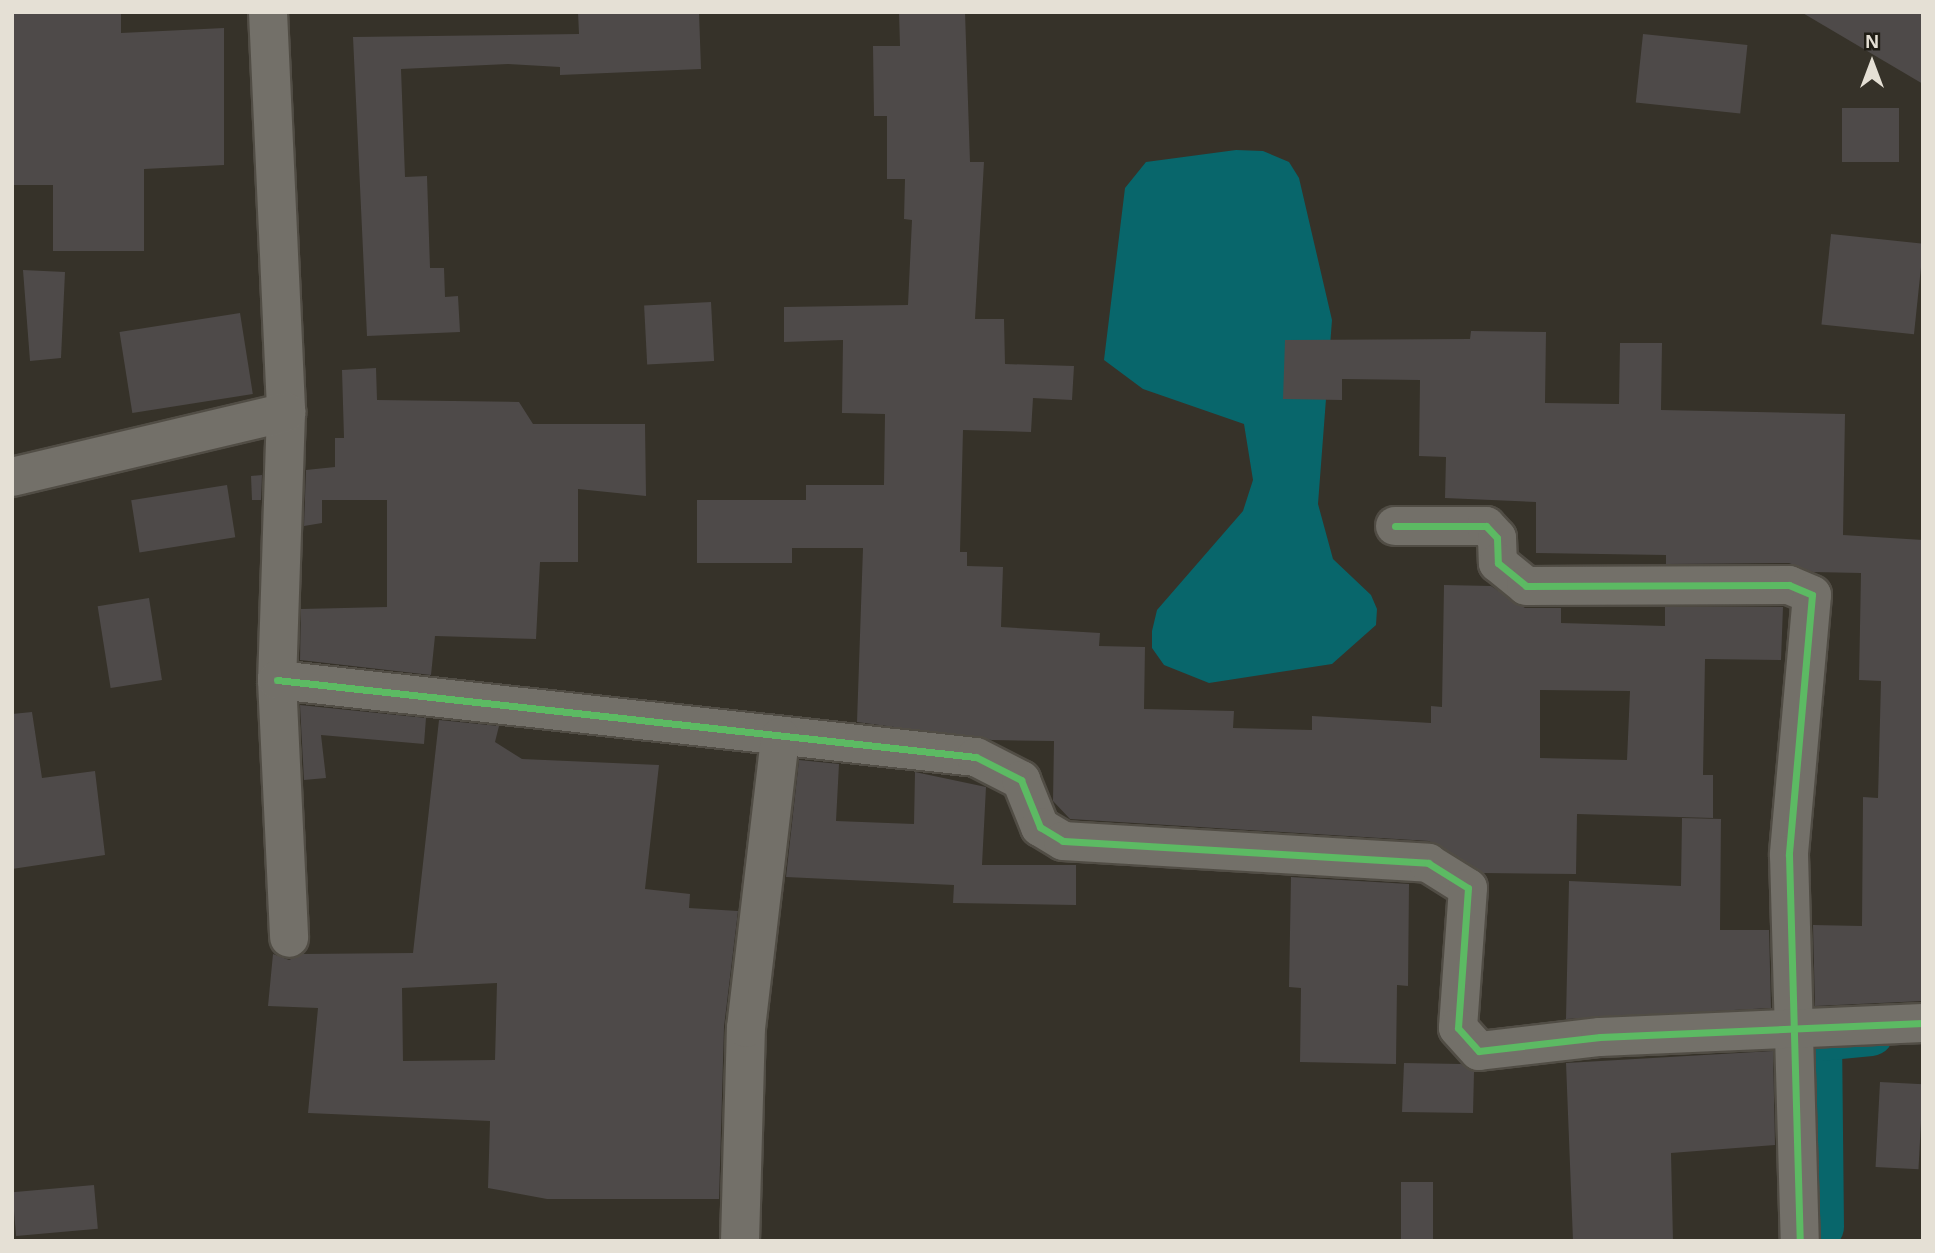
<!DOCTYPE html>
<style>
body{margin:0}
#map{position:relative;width:1935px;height:1253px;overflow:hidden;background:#363229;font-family:Helvetica,sans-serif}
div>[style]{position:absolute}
.water>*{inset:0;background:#08666b}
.canal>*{height:46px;margin:-23px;padding:0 23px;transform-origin:23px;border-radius:23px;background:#08666b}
.building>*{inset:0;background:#4e4a49;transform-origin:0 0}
.roads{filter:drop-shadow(2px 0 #514d45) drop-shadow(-2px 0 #514d45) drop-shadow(0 2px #514d45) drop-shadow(0 -2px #514d45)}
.minor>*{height:38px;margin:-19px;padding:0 19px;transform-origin:19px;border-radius:19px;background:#737069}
.cycleway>*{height:7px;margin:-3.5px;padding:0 3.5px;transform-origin:3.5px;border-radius:3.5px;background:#5cba63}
span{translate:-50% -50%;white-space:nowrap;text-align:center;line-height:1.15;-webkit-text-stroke:5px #201d15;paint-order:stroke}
.frame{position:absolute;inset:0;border:14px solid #e5e0d5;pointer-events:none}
.north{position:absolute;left:1837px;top:28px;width:70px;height:70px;-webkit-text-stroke:5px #201d15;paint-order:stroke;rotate:0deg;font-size:19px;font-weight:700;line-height:28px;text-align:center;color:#e5e0d5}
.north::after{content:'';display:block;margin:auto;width:24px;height:32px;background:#e5e0d5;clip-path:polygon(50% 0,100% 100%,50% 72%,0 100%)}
</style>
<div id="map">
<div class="water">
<i style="clip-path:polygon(1236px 150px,1263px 151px,1289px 162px,1299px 178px,1332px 320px,1318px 504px,1333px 559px,1371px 595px,1377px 609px,1376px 625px,1332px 664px,1209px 683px,1164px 665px,1152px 648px,1152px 631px,1157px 610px,1243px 511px,1253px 480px,1244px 424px,1143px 389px,1104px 360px,1125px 188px,1146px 162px)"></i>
</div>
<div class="canal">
<i style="left:1821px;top:1227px;width:189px;rotate:-90.6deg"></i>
<i style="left:1819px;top:1038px;width:52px;rotate:-5.5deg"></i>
</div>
<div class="building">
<i style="clip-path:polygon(12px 12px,121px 12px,121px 33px,224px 28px,224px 165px,144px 169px,144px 251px,53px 251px,53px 185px,12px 185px)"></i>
<i style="clip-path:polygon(578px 12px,699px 12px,701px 69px,560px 75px,560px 67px,508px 64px,401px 69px,405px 177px,427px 176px,430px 268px,444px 268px,445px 297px,458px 296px,460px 332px,367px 336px,353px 37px,579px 34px)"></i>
<i style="clip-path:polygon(evenodd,899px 12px,965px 12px,970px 162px,984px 162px,975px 319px,1004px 319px,1005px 364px,1074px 366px,1072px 400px,1033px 398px,1031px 432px,963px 430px,960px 552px,967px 552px,967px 566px,1003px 567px,1001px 627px,1100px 633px,1099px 646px,1145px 647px,1144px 709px,1234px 711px,1233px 728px,1312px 730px,1312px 716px,1431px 723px,1431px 706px,1442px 707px,1444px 585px,1491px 586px,1525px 608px,1561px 608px,1561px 623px,1665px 626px,1665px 607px,1783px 607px,1781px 660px,1705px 659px,1703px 775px,1713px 775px,1713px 818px,1577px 814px,1576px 874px,1483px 873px,1429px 841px,1070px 819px,1053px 801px,1054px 741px,992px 740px,857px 722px,863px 548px,792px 548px,792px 563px,697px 563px,697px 500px,806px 500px,806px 485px,884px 485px,885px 414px,842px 413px,843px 340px,784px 342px,784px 307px,908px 305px,912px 220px,904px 219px,905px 179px,887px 179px,887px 116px,874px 116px,873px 46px,900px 46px,899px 12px,1540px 690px,1630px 691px,1627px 760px,1540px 758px,1540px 690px)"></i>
<i style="clip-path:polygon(1801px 12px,1923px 12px,1923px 84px)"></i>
<i style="left:1643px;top:34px;width:105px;height:69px;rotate:6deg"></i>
<i style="left:1842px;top:108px;width:57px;height:54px"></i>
<i style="left:1831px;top:234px;width:93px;height:91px;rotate:6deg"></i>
<i style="clip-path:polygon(23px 270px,65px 272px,61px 358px,30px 361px)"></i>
<i style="left:711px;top:302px;width:59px;height:67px;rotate:87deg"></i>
<i style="left:240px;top:313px;width:82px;height:122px;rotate:81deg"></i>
<i style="clip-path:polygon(1471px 331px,1546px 332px,1545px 403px,1619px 404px,1620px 343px,1662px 343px,1661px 410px,1845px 414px,1843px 535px,1923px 540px,1923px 1001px,1815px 1006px,1813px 925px,1862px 926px,1863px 797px,1878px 798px,1881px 681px,1859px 680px,1861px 573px,1813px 572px,1789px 563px,1666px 564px,1666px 555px,1536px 553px,1536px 502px,1445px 498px,1446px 457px,1419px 456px,1420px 380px,1342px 379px,1342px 400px,1283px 399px,1285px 340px,1470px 339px)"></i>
<i style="clip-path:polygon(376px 368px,377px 400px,519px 402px,533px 424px,645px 424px,646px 496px,578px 489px,578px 562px,540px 562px,536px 639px,435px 636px,431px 675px,300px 660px,301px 609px,387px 607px,387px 500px,322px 500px,322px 523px,304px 526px,306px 470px,335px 467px,335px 438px,344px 438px,342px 370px)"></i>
<i style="clip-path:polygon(262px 475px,261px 500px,252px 500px,251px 476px)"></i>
<i style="left:227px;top:485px;width:53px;height:97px;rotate:81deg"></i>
<i style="left:149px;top:598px;width:83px;height:52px;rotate:81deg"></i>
<i style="clip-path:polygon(300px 705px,426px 718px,424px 744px,321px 735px,326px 778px,304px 780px)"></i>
<i style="clip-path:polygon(32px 712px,42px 778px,95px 771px,105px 855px,12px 869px,12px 714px)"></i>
<i style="clip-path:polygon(evenodd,439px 720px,499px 726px,495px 742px,522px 759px,659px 765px,645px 889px,690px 894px,689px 908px,738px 911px,724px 1027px,719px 1199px,547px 1199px,488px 1188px,490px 1121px,308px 1113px,318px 1008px,268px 1006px,273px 954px,289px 960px,303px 954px,413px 953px,439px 720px,497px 983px,495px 1060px,403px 1061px,402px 988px,497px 983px)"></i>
<i style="clip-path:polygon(799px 760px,839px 764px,836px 821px,914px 824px,915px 772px,986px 787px,982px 865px,1076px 865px,1076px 905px,953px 903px,954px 885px,786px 877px)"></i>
<i style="clip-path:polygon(1682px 818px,1721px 819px,1720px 930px,1769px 930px,1771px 1008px,1566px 1019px,1569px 881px,1681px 886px)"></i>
<i style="clip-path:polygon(1291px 877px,1409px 884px,1408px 986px,1397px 985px,1396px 1064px,1300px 1062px,1301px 988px,1289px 987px)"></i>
<i style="clip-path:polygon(1773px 1051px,1775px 1145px,1671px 1153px,1673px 1241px,1573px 1241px,1566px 1063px)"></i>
<i style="clip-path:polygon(1404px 1063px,1461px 1064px,1474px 1072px,1473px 1113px,1402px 1112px)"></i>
<i style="left:1880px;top:1082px;width:43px;height:85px;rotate:3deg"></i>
<i style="left:1401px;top:1182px;width:32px;height:59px"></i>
<i style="left:94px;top:1185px;width:44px;height:82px;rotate:85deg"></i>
</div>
<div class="roads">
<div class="minor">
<i style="left:268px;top:12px;width:400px;rotate:87.4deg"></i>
<i style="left:286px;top:412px;width:268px;rotate:91.9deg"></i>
<i style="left:277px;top:680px;width:258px;rotate:87.3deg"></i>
<i style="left:12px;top:477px;width:282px;rotate:-13.3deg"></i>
<i style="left:1395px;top:526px;width:91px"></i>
<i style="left:1486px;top:526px;width:16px;rotate:47deg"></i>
<i style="left:1497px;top:538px;width:25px;rotate:88deg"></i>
<i style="left:1498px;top:563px;width:36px;rotate:39deg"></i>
<i style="left:1526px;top:586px;width:263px;rotate:-0.2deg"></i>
<i style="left:1789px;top:585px;width:25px;rotate:23deg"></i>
<i style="left:1812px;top:595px;width:261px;rotate:95.1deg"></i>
<i style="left:1789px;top:855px;width:386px;rotate:88.4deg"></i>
<i style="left:277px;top:680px;width:703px;rotate:6.29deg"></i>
<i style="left:976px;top:757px;width:51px;rotate:27.1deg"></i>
<i style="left:1021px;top:780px;width:51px;rotate:68deg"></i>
<i style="left:1040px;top:827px;width:27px;rotate:31deg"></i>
<i style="left:1063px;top:841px;width:366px;rotate:3.4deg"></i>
<i style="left:1428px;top:863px;width:47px;rotate:32deg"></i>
<i style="left:1468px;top:888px;width:140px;rotate:94.1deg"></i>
<i style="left:1458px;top:1028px;width:31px;rotate:48deg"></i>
<i style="left:1479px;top:1051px;width:122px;rotate:-6.6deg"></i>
<i style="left:1600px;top:1037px;width:323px;rotate:-2.5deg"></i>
<i style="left:740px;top:1241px;width:213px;rotate:-88.4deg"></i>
<i style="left:746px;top:1028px;width:293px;rotate:-83.3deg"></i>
</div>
</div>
<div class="cycleway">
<i style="left:1395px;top:526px;width:91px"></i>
<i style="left:1486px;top:526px;width:16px;rotate:47deg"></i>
<i style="left:1497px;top:538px;width:25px;rotate:88deg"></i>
<i style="left:1498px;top:563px;width:36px;rotate:39deg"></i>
<i style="left:1526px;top:586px;width:263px;rotate:-0.2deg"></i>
<i style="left:1789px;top:585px;width:25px;rotate:23deg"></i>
<i style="left:1812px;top:595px;width:261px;rotate:95.1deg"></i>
<i style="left:1789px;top:855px;width:386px;rotate:88.4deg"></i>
<i style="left:277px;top:680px;width:703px;rotate:6.29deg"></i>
<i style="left:976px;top:757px;width:51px;rotate:27.1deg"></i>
<i style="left:1021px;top:780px;width:51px;rotate:68deg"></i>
<i style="left:1040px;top:827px;width:27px;rotate:31deg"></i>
<i style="left:1063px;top:841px;width:366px;rotate:3.4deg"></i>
<i style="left:1428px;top:863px;width:47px;rotate:32deg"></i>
<i style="left:1468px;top:888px;width:140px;rotate:94.1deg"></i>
<i style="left:1458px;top:1028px;width:31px;rotate:48deg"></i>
<i style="left:1479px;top:1051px;width:122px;rotate:-6.6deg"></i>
<i style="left:1600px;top:1037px;width:323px;rotate:-2.5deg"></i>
</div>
<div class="frame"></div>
<div class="north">N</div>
</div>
